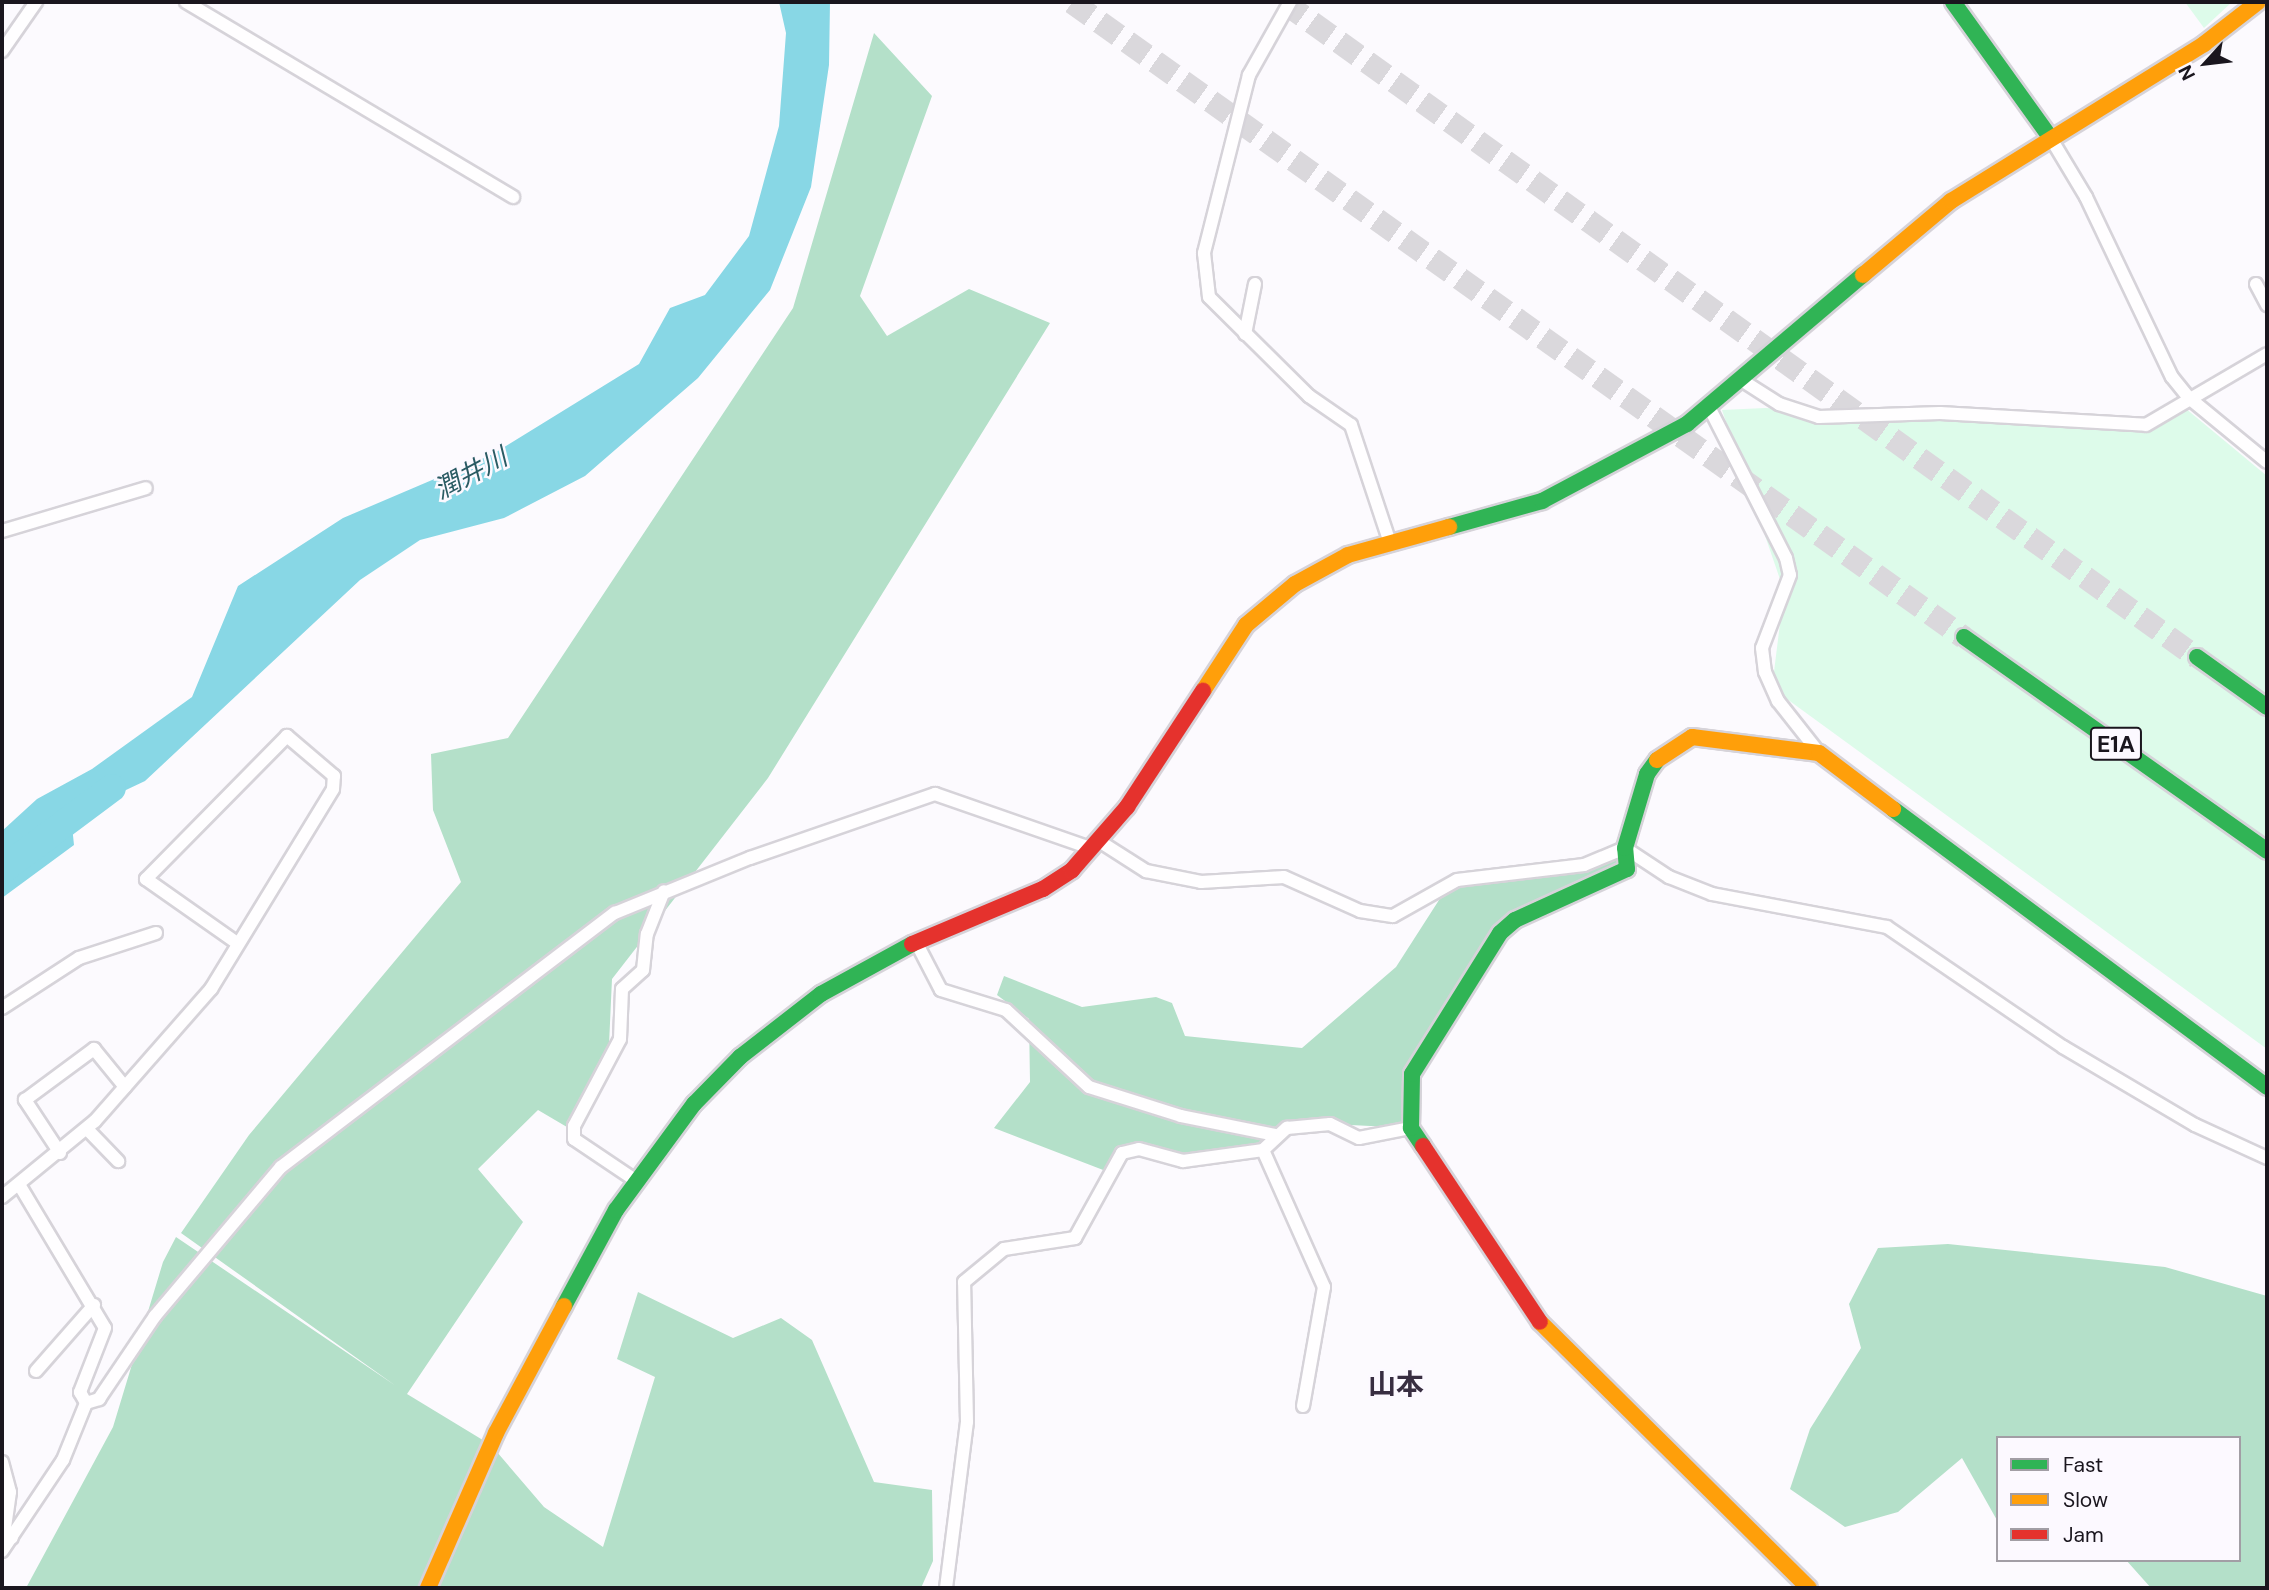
<!DOCTYPE html>
<meta charset="utf-8">
<style>
body{margin:0}
#map{position:relative;width:2269px;height:1590px;overflow:hidden;background:#fcfafe;font-family:"DM Sans","Noto Sans JP",sans-serif}
div>[style]{position:absolute}
.green>*{inset:0;background:#ddfbea}
.forest>*{inset:0;background:#b4e0c9}
.water>*{inset:0;background:#88d7e5}
.river>*{height:28px;margin:-14px;padding:0 14px;transform-origin:14px;border-radius:14px;background:#88d7e5}
.highway-tunnel>*{height:23px;margin-top:-11.5px;transform-origin:0;background:repeating-linear-gradient(90deg,#dad8dc 0 23px,transparent 0 34px)}
.roads{filter:drop-shadow(2px 0 #d6d3d9) drop-shadow(-2px 0 #d6d3d9) drop-shadow(0 2px #d6d3d9) drop-shadow(0 -2px #d6d3d9)}
.street>*{height:12px;margin:-6px;padding:0 6px;transform-origin:6px;border-radius:6px;background:#fffeff}
.fast>*{height:16px;margin:-8px;padding:0 8px;transform-origin:8px;border-radius:8px;background:#30b455}
.slow>*{height:16px;margin:-8px;padding:0 8px;transform-origin:8px;border-radius:8px;background:#ff9f0a}
.jam>*{height:16px;margin:-8px;padding:0 8px;transform-origin:8px;border-radius:8px;background:#e5322d}
span{translate:-50% -50%;white-space:nowrap;text-align:center;line-height:1.15;-webkit-text-stroke:5px #fcf9ff;paint-order:stroke}
.shield-label span{padding:2px 5px;background:#fcf9ff;border:2px solid;border-radius:5px;-webkit-text-stroke-width:0}
.shield-label{font-size:23px;color:#1a161e;font-weight:700}
.water-label{font-size:26px;color:#2a5b63;font-style:italic}
.quarter-label{font-size:28px;color:#382e41;font-weight:700}
.frame{position:absolute;inset:0;border:4px solid #1a161e;pointer-events:none}
.legend{position:absolute;left:1996px;top:1436px;width:245px;height:126px;box-sizing:border-box;background:#fcf9ff;border:2px solid #a29ea5;margin:0;padding:9px 12px;list-style:none;font-size:21px;color:#1a161e}
.legend li{display:flex;align-items:center;gap:14px;height:35px}
.legend b{width:35px;border:2px solid #a29ea5}
.north{position:absolute;left:2171px;top:28px;width:70px;height:70px;-webkit-text-stroke:5px #fcf9ff;paint-order:stroke;rotate:243deg;font-size:19px;font-weight:700;line-height:28px;text-align:center;color:#1a161e}
.north::after{content:'';display:block;margin:auto;width:24px;height:32px;background:#1a161e;clip-path:polygon(50% 0,100% 100%,50% 72%,0 100%)}
</style>
<div id="map">
<div class="green">
<i style="clip-path:polygon(2185px 2px,2232px 2px,2204px 28px)"></i>
<i style="clip-path:polygon(2179px 403px,2267px 476px,2267px 1049px,1772px 688px,1784px 591px,1722px 410px,1765px 408px,2129px 424px)"></i>
</div>
<div class="forest">
<i style="clip-path:polygon(874px 33px,932px 96px,860px 296px,887px 336px,969px 289px,1050px 323px,768px 778px,612px 979px,609px 1045px,572px 1130px,538px 1110px,478px 1169px,523px 1222px,407px 1394px,491px 1445px,544px 1507px,603px 1547px,655px 1377px,617px 1359px,638px 1292px,733px 1338px,781px 1318px,812px 1340px,874px 1482px,932px 1490px,933px 1561px,921px 1588px,26px 1588px,113px 1427px,163px 1262px,176px 1237px,396px 1386px,181px 1233px,249px 1135px,461px 882px,433px 810px,431px 754px,508px 738px,793px 308px)"></i>
<i style="clip-path:polygon(1618px 853px,1616px 873px,1500px 933px,1412px 1074px,1411px 1128px,1330px 1124px,1223px 1156px,1122px 1153px,1111px 1173px,994px 1128px,1030px 1082px,1029px 1019px,997px 995px,1004px 976px,1082px 1007px,1156px 997px,1172px 1003px,1185px 1036px,1302px 1048px,1396px 967px,1448px 886px)"></i>
<i style="clip-path:polygon(1948px 1244px,2165px 1267px,2267px 1296px,2267px 1588px,2151px 1588px,2126px 1560px,2239px 1560px,2239px 1438px,1998px 1438px,1998px 1522px,1962px 1458px,1898px 1512px,1845px 1527px,1790px 1489px,1810px 1429px,1861px 1348px,1849px 1304px,1878px 1248px)"></i>
</div>
<div class="water">
<i style="clip-path:polygon(779px 2px,830px 2px,829px 65px,811px 187px,770px 290px,698px 378px,585px 476px,504px 518px,420px 540px,360px 580px,145px 781px,71px 816px,74px 845px,2px 898px,2px 831px,37px 799px,92px 769px,192px 697px,238px 586px,343px 518px,493px 454px,639px 364px,670px 308px,705px 295px,749px 236px,779px 126px,786px 33px)"></i>
</div>
<div class="river">
<i style="left:2px;top:870px;width:137px;rotate:-36.7deg"></i>
</div>
<div class="highway-tunnel">
<i style="left:1072px;top:2px;width:1095px;rotate:35.45deg"></i>
<i style="left:1284px;top:2px;width:1124px;rotate:35.66deg"></i>
</div>
<div class="roads">
<div class="street">
<i style="left:186px;top:2px;width:381px;rotate:30.8deg"></i>
<i style="left:1290px;top:2px;width:84px;rotate:119.3deg"></i>
<i style="left:1249px;top:75px;width:184px;rotate:104.2deg"></i>
<i style="left:1204px;top:253px;width:44px;rotate:83.5deg"></i>
<i style="left:1209px;top:297px;width:141px;rotate:44.7deg"></i>
<i style="left:1309px;top:396px;width:51px;rotate:34.6deg"></i>
<i style="left:1351px;top:425px;width:124px;rotate:71.7deg"></i>
<i style="left:2px;top:51px;width:60px;rotate:-55.2deg"></i>
<i style="left:2050px;top:137px;width:70px;rotate:59deg"></i>
<i style="left:2086px;top:197px;width:199px;rotate:64.5deg"></i>
<i style="left:2172px;top:377px;width:26px;rotate:51deg"></i>
<i style="left:2188px;top:397px;width:102px;rotate:39.4deg"></i>
<i style="left:2256px;top:284px;width:24px;rotate:62deg"></i>
<i style="left:1245px;top:334px;width:51px;rotate:-78.7deg"></i>
<i style="left:1743px;top:381px;width:43px;rotate:32.6deg"></i>
<i style="left:1779px;top:404px;width:42px;rotate:18deg"></i>
<i style="left:1819px;top:417px;width:121px;rotate:-1.9deg"></i>
<i style="left:1940px;top:413px;width:206px;rotate:3.3deg"></i>
<i style="left:2146px;top:425px;width:140px;rotate:-30.4deg"></i>
<i style="left:1709px;top:407px;width:169px;rotate:63deg"></i>
<i style="left:1786px;top:558px;width:17px;rotate:77deg"></i>
<i style="left:1790px;top:575px;width:78px;rotate:111deg"></i>
<i style="left:1762px;top:648px;width:24px;rotate:83deg"></i>
<i style="left:1765px;top:672px;width:32px;rotate:66deg"></i>
<i style="left:1778px;top:701px;width:66px;rotate:51.7deg"></i>
<i style="left:2px;top:531px;width:150px;rotate:-16.6deg"></i>
<i style="left:1099px;top:841px;width:56px;rotate:32.6deg"></i>
<i style="left:1146px;top:871px;width:56px;rotate:11.3deg"></i>
<i style="left:1201px;top:882px;width:83px;rotate:-3.4deg"></i>
<i style="left:1284px;top:877px;width:83px;rotate:24.1deg"></i>
<i style="left:1360px;top:911px;width:33px;rotate:9deg"></i>
<i style="left:1393px;top:916px;width:73px;rotate:-29.4deg"></i>
<i style="left:1457px;top:880px;width:128px;rotate:-6.7deg"></i>
<i style="left:1584px;top:865px;width:44px;rotate:-22.5deg"></i>
<i style="left:1625px;top:848px;width:53px;rotate:33.4deg"></i>
<i style="left:1669px;top:877px;width:46px;rotate:21.6deg"></i>
<i style="left:1712px;top:894px;width:178px;rotate:10.7deg"></i>
<i style="left:1887px;top:927px;width:213px;rotate:34.3deg"></i>
<i style="left:2063px;top:1047px;width:153px;rotate:30.6deg"></i>
<i style="left:2195px;top:1125px;width:79px;rotate:24.6deg"></i>
<i style="left:916px;top:942px;width:54px;rotate:62.5deg"></i>
<i style="left:941px;top:990px;width:68px;rotate:17.1deg"></i>
<i style="left:1006px;top:1010px;width:113px;rotate:42.9deg"></i>
<i style="left:1089px;top:1087px;width:96px;rotate:17.5deg"></i>
<i style="left:1181px;top:1116px;width:96px;rotate:11.4deg"></i>
<i style="left:2px;top:1008px;width:92px;rotate:-33deg"></i>
<i style="left:79px;top:958px;width:81px;rotate:-18deg"></i>
<i style="left:87px;top:1129px;width:45px;rotate:45.9deg"></i>
<i style="left:60px;top:1153px;width:64px;rotate:-123.4deg"></i>
<i style="left:25px;top:1100px;width:86px;rotate:-36.5deg"></i>
<i style="left:94px;top:1049px;width:49px;rotate:50.8deg"></i>
<i style="left:635px;top:1180px;width:73px;rotate:-146.1deg"></i>
<i style="left:574px;top:1139px;width:13px;rotate:-90deg"></i>
<i style="left:574px;top:1126px;width:98px;rotate:-62.1deg"></i>
<i style="left:620px;top:1039px;width:50px;rotate:-87.7deg"></i>
<i style="left:622px;top:989px;width:28px;rotate:-42deg"></i>
<i style="left:643px;top:970px;width:36px;rotate:-84deg"></i>
<i style="left:647px;top:934px;width:46px;rotate:-68.4deg"></i>
<i style="left:20px;top:1186px;width:165px;rotate:59.1deg"></i>
<i style="left:105px;top:1328px;width:69px;rotate:111.3deg"></i>
<i style="left:80px;top:1392px;width:13px;rotate:61deg"></i>
<i style="left:2px;top:1197px;width:120px;rotate:-39.3deg"></i>
<i style="left:95px;top:1121px;width:176px;rotate:-48.7deg"></i>
<i style="left:211px;top:989px;width:234px;rotate:-58.6deg"></i>
<i style="left:333px;top:789px;width:13px;rotate:-86deg"></i>
<i style="left:334px;top:776px;width:62px;rotate:-139.6deg"></i>
<i style="left:287px;top:736px;width:201px;rotate:134.6deg"></i>
<i style="left:146px;top:879px;width:111px;rotate:35.1deg"></i>
<i style="left:36px;top:1371px;width:88px;rotate:-48.7deg"></i>
<i style="left:1303px;top:1406px;width:121px;rotate:-80deg"></i>
<i style="left:1324px;top:1287px;width:150px;rotate:-114deg"></i>
<i style="left:1263px;top:1150px;width:33px;rotate:-43deg"></i>
<i style="left:1287px;top:1128px;width:43px;rotate:-5.3deg"></i>
<i style="left:1330px;top:1124px;width:32px;rotate:26deg"></i>
<i style="left:1359px;top:1138px;width:53px;rotate:-10.9deg"></i>
<i style="left:2px;top:1462px;width:31px;rotate:75deg"></i>
<i style="left:10px;top:1492px;width:37px;rotate:98deg"></i>
<i style="left:5px;top:1529px;width:11px;rotate:52deg"></i>
<i style="left:2px;top:1551px;width:110px;rotate:-56.2deg"></i>
<i style="left:63px;top:1460px;width:61px;rotate:-68deg"></i>
<i style="left:86px;top:1403px;width:14px;rotate:-17deg"></i>
<i style="left:99px;top:1399px;width:100px;rotate:-56deg"></i>
<i style="left:155px;top:1316px;width:195px;rotate:-49.8deg"></i>
<i style="left:281px;top:1167px;width:420px;rotate:-37.3deg"></i>
<i style="left:615px;top:913px;width:146px;rotate:-22.2deg"></i>
<i style="left:750px;top:858px;width:196px;rotate:-19.1deg"></i>
<i style="left:935px;top:794px;width:167px;rotate:19.2deg"></i>
<i style="left:946px;top:1588px;width:167px;rotate:-82.8deg"></i>
<i style="left:967px;top:1422px;width:140px;rotate:-91.2deg"></i>
<i style="left:964px;top:1282px;width:52px;rotate:-39.5deg"></i>
<i style="left:1004px;top:1249px;width:72px;rotate:-8.8deg"></i>
<i style="left:1075px;top:1238px;width:97px;rotate:-61.1deg"></i>
<i style="left:1122px;top:1153px;width:17px;rotate:-13deg"></i>
<i style="left:1139px;top:1149px;width:46px;rotate:15.3deg"></i>
<i style="left:1183px;top:1161px;width:81px;rotate:-7.8deg"></i>
</div>
<div class="fast">
<i style="left:1953px;top:2px;width:166px;rotate:54.3deg"></i>
<i style="left:1449px;top:527px;width:97px;rotate:-15.6deg"></i>
<i style="left:1542px;top:501px;width:164px;rotate:-28deg"></i>
<i style="left:1687px;top:424px;width:231px;rotate:-40.3deg"></i>
<i style="left:1964px;top:637px;width:371px;rotate:35.2deg"></i>
<i style="left:2197px;top:657px;width:86px;rotate:35.5deg"></i>
<i style="left:1893px;top:809px;width:466px;rotate:36.6deg"></i>
<i style="left:1423px;top:1146px;width:22px;rotate:-124deg"></i>
<i style="left:1411px;top:1128px;width:54px;rotate:-88.9deg"></i>
<i style="left:1412px;top:1074px;width:166px;rotate:-58deg"></i>
<i style="left:1500px;top:933px;width:20px;rotate:-41deg"></i>
<i style="left:1515px;top:920px;width:123px;rotate:-24.5deg"></i>
<i style="left:1627px;top:869px;width:21px;rotate:-95deg"></i>
<i style="left:1625px;top:848px;width:77px;rotate:-73.4deg"></i>
<i style="left:1647px;top:774px;width:17px;rotate:-54deg"></i>
<i style="left:564px;top:1306px;width:109px;rotate:-61.6deg"></i>
<i style="left:616px;top:1210px;width:132px;rotate:-53.7deg"></i>
<i style="left:694px;top:1104px;width:66px;rotate:-45.6deg"></i>
<i style="left:740px;top:1057px;width:103px;rotate:-37.9deg"></i>
<i style="left:821px;top:994px;width:104px;rotate:-28.8deg"></i>
</div>
<div class="slow">
<i style="left:1863px;top:275px;width:115px;rotate:-40.1deg"></i>
<i style="left:1951px;top:201px;width:298px;rotate:-31.8deg"></i>
<i style="left:2204px;top:44px;width:68px;rotate:-37.9deg"></i>
<i style="left:1203px;top:691px;width:79px;rotate:-56.9deg"></i>
<i style="left:1246px;top:625px;width:64px;rotate:-39.9deg"></i>
<i style="left:1295px;top:584px;width:60px;rotate:-28.7deg"></i>
<i style="left:1348px;top:555px;width:105px;rotate:-15.5deg"></i>
<i style="left:1657px;top:760px;width:42px;rotate:-33.3deg"></i>
<i style="left:1692px;top:737px;width:128px;rotate:7.2deg"></i>
<i style="left:1819px;top:753px;width:93px;rotate:37.1deg"></i>
<i style="left:1540px;top:1322px;width:378px;rotate:44.7deg"></i>
<i style="left:428px;top:1588px;width:169px;rotate:-66.3deg"></i>
<i style="left:496px;top:1433px;width:144px;rotate:-61.8deg"></i>
</div>
<div class="jam">
<i style="left:912px;top:944px;width:142px;rotate:-22.8deg"></i>
<i style="left:1043px;top:889px;width:35px;rotate:-33deg"></i>
<i style="left:1072px;top:870px;width:84px;rotate:-48.9deg"></i>
<i style="left:1127px;top:807px;width:139px;rotate:-56.8deg"></i>
<i style="left:1423px;top:1146px;width:211px;rotate:56.4deg"></i>
</div>
</div>
<div class="shield-label">
<span style="left:2116px;top:744px">E1A</span>
</div>
<div class="water-label">
<span style="left:471px;top:474px;rotate:-28deg">潤井川</span>
</div>
<div class="quarter-label">
<span style="left:1396px;top:1385px">山本</span>
</div>
<div class="frame"></div>
<ul class="legend">
<li><b style="height:9px;background:#30b455"></b>Fast</li>
<li><b style="height:9px;background:#ff9f0a"></b>Slow</li>
<li><b style="height:9px;background:#e5322d"></b>Jam</li>
</ul>
<div class="north">N</div>
</div>
